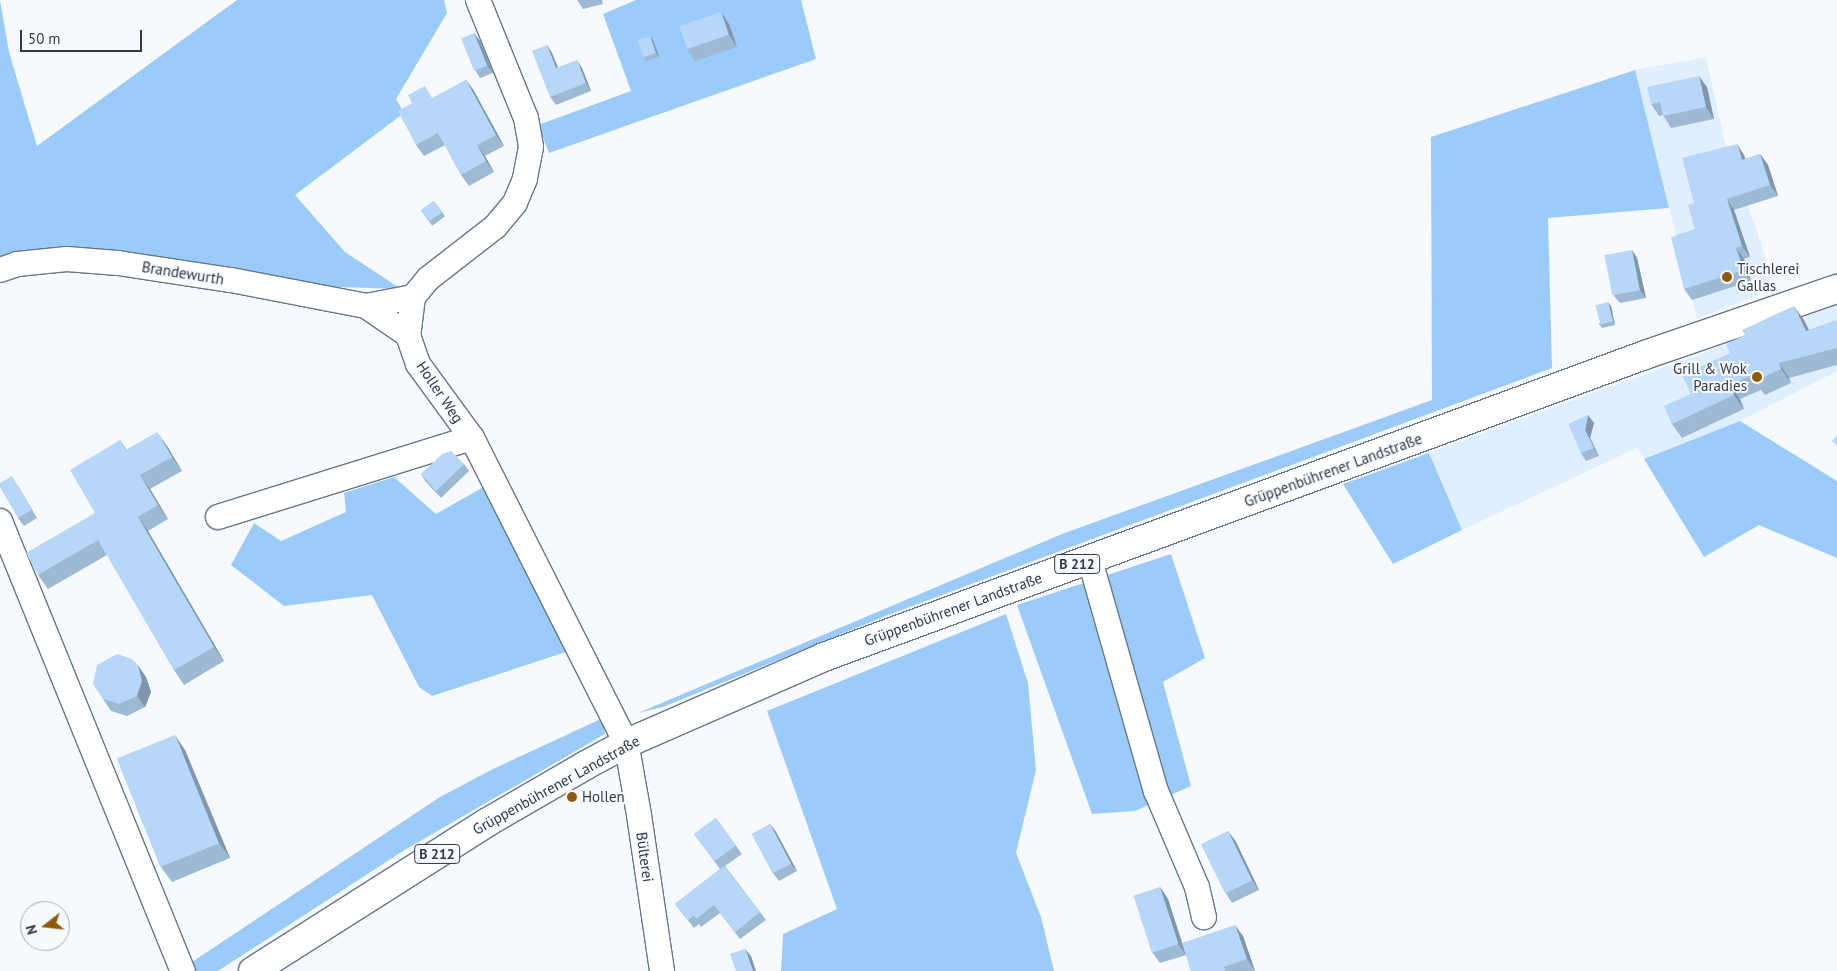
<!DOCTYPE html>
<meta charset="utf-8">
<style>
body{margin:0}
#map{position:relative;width:1837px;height:971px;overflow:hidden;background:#f6fafe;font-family:"PT Sans",sans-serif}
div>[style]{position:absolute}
.built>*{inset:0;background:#e0efff}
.green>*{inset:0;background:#9bcbfa}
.roads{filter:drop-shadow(1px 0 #65778a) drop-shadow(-1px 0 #65778a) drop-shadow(0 1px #65778a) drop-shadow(0 -1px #65778a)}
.minor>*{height:24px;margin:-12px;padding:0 12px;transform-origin:12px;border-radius:12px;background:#fff}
.major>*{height:28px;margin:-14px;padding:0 14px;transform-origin:14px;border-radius:14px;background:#fff}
.wall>*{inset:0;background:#9db9d4;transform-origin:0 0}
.shaded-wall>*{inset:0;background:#7f96ad}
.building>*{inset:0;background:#b6d7f7;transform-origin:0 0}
.dots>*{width:14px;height:14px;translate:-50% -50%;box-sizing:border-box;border:2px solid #f6fafe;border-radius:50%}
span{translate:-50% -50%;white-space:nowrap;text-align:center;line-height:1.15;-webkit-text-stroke:4px #f6fafe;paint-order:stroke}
.shield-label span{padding:1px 4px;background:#f6fafe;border:1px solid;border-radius:4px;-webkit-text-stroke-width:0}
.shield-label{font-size:14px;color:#313941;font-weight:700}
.poi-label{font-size:15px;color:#313941}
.left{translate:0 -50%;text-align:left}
.right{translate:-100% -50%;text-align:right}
.street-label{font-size:15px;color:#313941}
.north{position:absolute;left:20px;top:901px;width:50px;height:50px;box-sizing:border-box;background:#f6fafe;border:1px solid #a7adb2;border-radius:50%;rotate:254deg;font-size:14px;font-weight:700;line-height:20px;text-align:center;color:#313941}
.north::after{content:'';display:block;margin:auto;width:18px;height:22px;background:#8f5a0c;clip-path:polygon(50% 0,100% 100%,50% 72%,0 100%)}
.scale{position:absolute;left:20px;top:30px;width:122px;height:22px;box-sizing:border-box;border:2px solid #313941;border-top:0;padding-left:6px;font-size:15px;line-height:18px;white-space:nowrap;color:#313941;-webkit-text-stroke:4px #f6fafe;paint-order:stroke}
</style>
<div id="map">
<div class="built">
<i style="clip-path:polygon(1706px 57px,1724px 139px,1760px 240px,1773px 289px,1697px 319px,1635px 70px)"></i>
<i style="clip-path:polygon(1837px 304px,1837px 371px,1740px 421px,1644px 459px,1637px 448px,1462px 530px,1429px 453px)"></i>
</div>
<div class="green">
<i style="clip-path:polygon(0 0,9px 52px,37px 146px,237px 0,444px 0,447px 13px,396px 99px,404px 113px,295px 195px,345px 252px,401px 289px,338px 287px,59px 246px,0 260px)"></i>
<i style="clip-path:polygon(636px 0,801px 0,816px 59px,549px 153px,538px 125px,631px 91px,603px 14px)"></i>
<i style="clip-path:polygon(1635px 70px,1669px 208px,1548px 218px,1552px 368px,888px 615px,663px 707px,638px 713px,1062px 534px,1432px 400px,1431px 137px)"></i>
<i style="clip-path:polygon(1740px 421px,1837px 481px,1837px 558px,1759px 525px,1704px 557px,1644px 459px)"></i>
<i style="clip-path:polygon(1429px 453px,1462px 530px,1393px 564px,1343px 484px)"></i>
<i style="clip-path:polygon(394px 477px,436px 514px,487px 485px,569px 651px,432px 696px,419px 687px,372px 595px,284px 606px,231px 565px,254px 523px,281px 541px,346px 512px,344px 493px)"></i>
<i style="clip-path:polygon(1171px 554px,1205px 658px,1163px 682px,1191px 786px,1135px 811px,1092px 814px,1017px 605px)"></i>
<i style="clip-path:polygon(1006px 614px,1028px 683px,1036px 770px,1016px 853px,1041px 917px,1054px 971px,781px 971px,783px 934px,837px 909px,767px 711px)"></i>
<i style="clip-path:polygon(603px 718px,605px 734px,403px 851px,218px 971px,192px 971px,189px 964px,440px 797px,493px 769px)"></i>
</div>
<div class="roads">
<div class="minor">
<i style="left:478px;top:0;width:127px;rotate:67.9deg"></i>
<i style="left:526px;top:118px;width:29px;rotate:80deg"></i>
<i style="left:531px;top:147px;width:33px;rotate:101deg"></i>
<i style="left:525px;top:179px;width:26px;rotate:113deg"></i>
<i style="left:515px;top:203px;width:30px;rotate:130deg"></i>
<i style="left:496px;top:226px;width:86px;rotate:142.1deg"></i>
<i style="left:428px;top:279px;width:23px;rotate:130deg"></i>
<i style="left:413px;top:297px;width:38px;rotate:97deg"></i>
<i style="left:408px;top:335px;width:31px;rotate:71deg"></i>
<i style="left:418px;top:364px;width:92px;rotate:53.9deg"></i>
<i style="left:472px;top:438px;width:328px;rotate:63.2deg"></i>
<i style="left:620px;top:731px;width:23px;rotate:70deg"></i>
<i style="left:628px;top:753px;width:63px;rotate:79.9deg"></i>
<i style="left:639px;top:815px;width:158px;rotate:81.6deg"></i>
<i style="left:0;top:270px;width:18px;rotate:-19deg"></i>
<i style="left:17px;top:264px;width:50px;rotate:-5.7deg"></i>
<i style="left:67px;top:259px;width:51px;rotate:4.5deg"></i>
<i style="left:118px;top:263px;width:114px;rotate:8.6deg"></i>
<i style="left:231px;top:280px;width:137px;rotate:10.9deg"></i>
<i style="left:366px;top:306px;width:51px;rotate:34.6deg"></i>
<i style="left:366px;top:306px;width:48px;rotate:-10.8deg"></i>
<i style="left:218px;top:517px;width:266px;rotate:-17.3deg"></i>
<i style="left:0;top:521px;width:486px;rotate:67.9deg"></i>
<i style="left:1090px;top:560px;width:240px;rotate:74.1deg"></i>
<i style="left:1156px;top:791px;width:104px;rotate:66.9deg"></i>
<i style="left:1197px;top:887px;width:31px;rotate:77deg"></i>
</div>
<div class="major">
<i style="left:253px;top:971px;width:276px;rotate:-32.4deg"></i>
<i style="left:486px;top:823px;width:116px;rotate:-30.1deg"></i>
<i style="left:586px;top:765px;width:44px;rotate:-28.3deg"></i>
<i style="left:625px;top:744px;width:217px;rotate:-23.6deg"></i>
<i style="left:824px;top:657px;width:875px;rotate:-20.2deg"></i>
<i style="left:1645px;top:355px;width:203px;rotate:-19deg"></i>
</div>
</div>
<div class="wall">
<i style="clip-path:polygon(577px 0,602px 0,603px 4px,583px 9px)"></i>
<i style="clip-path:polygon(729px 24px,737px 47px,695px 61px,686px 49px)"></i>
<i style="clip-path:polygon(474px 33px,480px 41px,493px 73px,480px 78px,475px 70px)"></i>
<i style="clip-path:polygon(650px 36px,653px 40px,659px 57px,646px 61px,644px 57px)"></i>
<i style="clip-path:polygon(547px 45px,552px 53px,558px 67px,582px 68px,591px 91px,556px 105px,550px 97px)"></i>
<i style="clip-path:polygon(466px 80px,474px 91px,504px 146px,485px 156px,494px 172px,469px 186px,461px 175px,445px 145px,424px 156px,416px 145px,433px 98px)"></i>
<i style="clip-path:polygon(1707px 87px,1714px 119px,1671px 128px,1663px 115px,1659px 116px,1651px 104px)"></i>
<i style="clip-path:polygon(1760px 154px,1768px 165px,1778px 196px,1734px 210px,1750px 257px,1744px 259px,1751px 281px,1692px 300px,1684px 289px,1695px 229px,1694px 203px,1744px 155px,1745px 159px)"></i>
<i style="left:434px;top:201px;width:19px;height:16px;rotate:54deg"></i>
<i style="clip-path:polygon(1632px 250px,1637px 258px,1646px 298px,1620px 303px,1614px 296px)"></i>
<i style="clip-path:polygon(1611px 306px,1615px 325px,1602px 328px,1599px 324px)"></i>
<i style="clip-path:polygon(1804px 320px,1809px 330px,1837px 320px,1837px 365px,1789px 378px,1791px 383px,1765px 395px,1761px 390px,1740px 399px,1744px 409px,1682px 438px,1672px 424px,1691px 394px)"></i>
<i style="clip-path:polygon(1588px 415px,1594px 423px,1590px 438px,1599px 456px,1586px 461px,1581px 453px)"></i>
<i style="clip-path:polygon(120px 440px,127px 450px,167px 446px,182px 471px,150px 489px,168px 519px,148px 531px,224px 661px,184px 685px,174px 670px,107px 555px,48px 589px,38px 575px,95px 513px)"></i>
<i style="clip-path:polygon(464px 464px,469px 471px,441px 498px,425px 481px,421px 474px)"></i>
<i style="clip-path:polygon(17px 484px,37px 518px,24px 526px,18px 518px)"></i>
<i style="clip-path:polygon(146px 677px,151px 692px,145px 707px,127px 716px,111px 711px,103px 699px)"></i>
<i style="clip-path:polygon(185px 750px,230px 858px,172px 882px,161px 867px)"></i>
<i style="clip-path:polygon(716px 818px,742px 854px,725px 866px,766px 920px,740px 939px,720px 913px,701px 927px,699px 924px,694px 928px,675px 904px,720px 869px,694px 834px)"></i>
<i style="clip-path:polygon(770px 824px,776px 832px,797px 871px,779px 881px,773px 873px)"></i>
<i style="clip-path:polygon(1228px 831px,1236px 842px,1259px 890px,1232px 903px,1225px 892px)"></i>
<i style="clip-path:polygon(1160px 887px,1168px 899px,1182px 943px,1243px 936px,1255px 971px,1191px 971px,1186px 955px,1160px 963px,1152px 952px)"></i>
</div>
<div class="shaded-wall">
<i style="clip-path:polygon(721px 12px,729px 24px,737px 47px,729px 35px)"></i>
<i style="clip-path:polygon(474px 33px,480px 41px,493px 73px,487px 65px)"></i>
<i style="clip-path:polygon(650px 36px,653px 40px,659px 57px,656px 53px)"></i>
<i style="clip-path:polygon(547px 45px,552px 53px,561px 76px,556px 68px)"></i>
<i style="clip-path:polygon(577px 60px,582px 68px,591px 91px,586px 83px)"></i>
<i style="clip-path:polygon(1699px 76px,1707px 87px,1714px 119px,1706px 107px)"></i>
<i style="clip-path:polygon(466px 80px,474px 91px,504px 146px,496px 135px)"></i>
<i style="clip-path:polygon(1737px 144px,1744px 155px,1749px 171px,1742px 160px)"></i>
<i style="clip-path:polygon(477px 145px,485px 156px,494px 172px,486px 161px)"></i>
<i style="clip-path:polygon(1760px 154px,1768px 165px,1778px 196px,1770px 185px)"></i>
<i style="clip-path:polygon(1727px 199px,1734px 210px,1750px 257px,1742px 246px)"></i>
<i style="clip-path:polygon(1736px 248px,1744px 259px,1751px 281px,1744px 270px)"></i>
<i style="clip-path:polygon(1632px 250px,1637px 258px,1646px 298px,1640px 290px)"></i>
<i style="clip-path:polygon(1608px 302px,1611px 306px,1615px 325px,1613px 321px)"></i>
<i style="clip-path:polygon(1794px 306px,1804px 320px,1816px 345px,1806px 331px)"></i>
<i style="clip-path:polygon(1779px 363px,1789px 378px,1791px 383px,1781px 369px)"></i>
<i style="clip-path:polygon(1730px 385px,1740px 399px,1744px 409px,1734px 395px)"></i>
<i style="clip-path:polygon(1588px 415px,1594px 423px,1590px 438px,1599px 456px,1594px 448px,1585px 430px)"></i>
<i style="clip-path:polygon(157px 432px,167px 446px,182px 471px,172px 457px)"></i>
<i style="clip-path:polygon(140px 475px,150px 489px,168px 519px,158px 505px)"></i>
<i style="clip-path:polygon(138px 517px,148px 531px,224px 661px,214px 647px)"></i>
<i style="clip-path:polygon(138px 665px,146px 677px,151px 692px,145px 707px,137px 696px)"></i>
<i style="clip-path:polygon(175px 735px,185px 750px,230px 858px,219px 843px)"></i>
<i style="clip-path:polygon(770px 824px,776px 832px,797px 871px,791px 864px)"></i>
<i style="clip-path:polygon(1228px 831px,1236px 842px,1259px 890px,1252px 880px)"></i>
<i style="clip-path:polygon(1160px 887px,1168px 899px,1186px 955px,1178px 944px)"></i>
<i style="clip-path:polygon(1235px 925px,1243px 936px,1255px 971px,1247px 959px)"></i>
<i style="clip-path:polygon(745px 949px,751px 956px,756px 971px,753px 971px)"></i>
</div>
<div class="building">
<i style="left:721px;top:12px;width:24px;height:44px;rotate:71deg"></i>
<i style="left:474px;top:33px;width:35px;height:14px;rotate:68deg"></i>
<i style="left:650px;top:36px;width:18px;height:13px;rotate:71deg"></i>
<i style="clip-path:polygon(547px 45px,556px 68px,577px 60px,586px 83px,550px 97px,532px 51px)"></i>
<i style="clip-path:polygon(1699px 76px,1706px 107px,1663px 116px,1660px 102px,1651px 104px,1647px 87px)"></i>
<i style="clip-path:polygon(466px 80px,496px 135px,477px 145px,486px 161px,461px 175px,438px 133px,416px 145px,398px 111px,412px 103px,408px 95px,425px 86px,432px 98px)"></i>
<i style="clip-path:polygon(1737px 144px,1742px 160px,1760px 154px,1770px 185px,1727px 199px,1742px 246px,1736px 248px,1744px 270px,1684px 289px,1671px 237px,1695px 229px,1688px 205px,1694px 203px,1682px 158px)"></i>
<i style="left:434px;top:201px;width:14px;height:16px;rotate:56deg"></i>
<i style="left:1632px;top:250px;width:41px;height:28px;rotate:79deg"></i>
<i style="left:1608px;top:302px;width:20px;height:13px;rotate:75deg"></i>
<i style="clip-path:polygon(1794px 306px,1806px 331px,1837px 320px,1837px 348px,1779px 363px,1781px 369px,1755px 381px,1752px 375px,1730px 385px,1734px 395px,1672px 424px,1664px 406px,1691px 394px,1682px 375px,1730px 353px,1726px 344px,1745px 335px,1742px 330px)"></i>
<i style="clip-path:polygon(1588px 415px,1585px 430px,1594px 448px,1581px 453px,1568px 424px)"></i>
<i style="clip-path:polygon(157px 432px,172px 457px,140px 475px,158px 505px,138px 517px,214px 647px,174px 670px,98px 540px,38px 575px,26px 553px,95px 513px,70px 470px,120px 440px,126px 450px)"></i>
<i style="clip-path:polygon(1837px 435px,1837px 446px,1832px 441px)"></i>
<i style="clip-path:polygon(451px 451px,464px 464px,436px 491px,421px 474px,442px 454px)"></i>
<i style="clip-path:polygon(12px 476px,32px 510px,18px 518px,0 487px,0 483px)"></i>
<i style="clip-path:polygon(117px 654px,132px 659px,138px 665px,142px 681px,137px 696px,119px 704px,103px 699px,93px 684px,97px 665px)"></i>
<i style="left:175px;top:735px;width:117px;height:63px;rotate:68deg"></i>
<i style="left:716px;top:818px;width:34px;height:27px;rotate:54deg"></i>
<i style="left:770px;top:824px;width:45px;height:21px;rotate:62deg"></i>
<i style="left:1228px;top:831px;width:55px;height:30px;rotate:64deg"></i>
<i style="clip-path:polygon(724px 866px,760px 912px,735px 932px,714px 905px,696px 919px,694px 916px,688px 920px,675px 904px)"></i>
<i style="left:1160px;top:887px;width:60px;height:28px;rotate:72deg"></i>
<i style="clip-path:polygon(1235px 925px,1247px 959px,1224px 967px,1225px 971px,1191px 971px,1182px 943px)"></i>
<i style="clip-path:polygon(745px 949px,753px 971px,736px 971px,730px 954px)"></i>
</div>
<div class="dots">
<i style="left:1727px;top:277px;background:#8f5a0c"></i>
<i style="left:1757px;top:377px;background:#8f5a0c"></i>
<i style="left:572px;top:797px;background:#8f5a0c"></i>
</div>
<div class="shield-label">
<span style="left:1077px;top:564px">B 212</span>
<span style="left:437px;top:854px">B 212</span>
</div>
<div class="poi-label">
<span class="left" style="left:1737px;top:277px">Tischlerei<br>Gallas</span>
<span class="right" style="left:1747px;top:377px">Grill &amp; Wok<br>Paradies</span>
<span class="left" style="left:582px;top:797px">Hollen</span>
</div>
<div class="street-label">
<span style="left:183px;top:273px;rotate:9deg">Brandewurth</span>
<span style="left:440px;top:392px;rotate:56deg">Holler Weg</span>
<span style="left:1333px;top:470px;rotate:-20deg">Grüppenbührener Landstraße</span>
<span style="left:953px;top:609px;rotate:-20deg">Grüppenbührener Landstraße</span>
<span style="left:556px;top:785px;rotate:-29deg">Grüppenbührener Landstraße</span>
<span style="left:645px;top:857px;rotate:82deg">Bülterei</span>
</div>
<div class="north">N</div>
<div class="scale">50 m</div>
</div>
